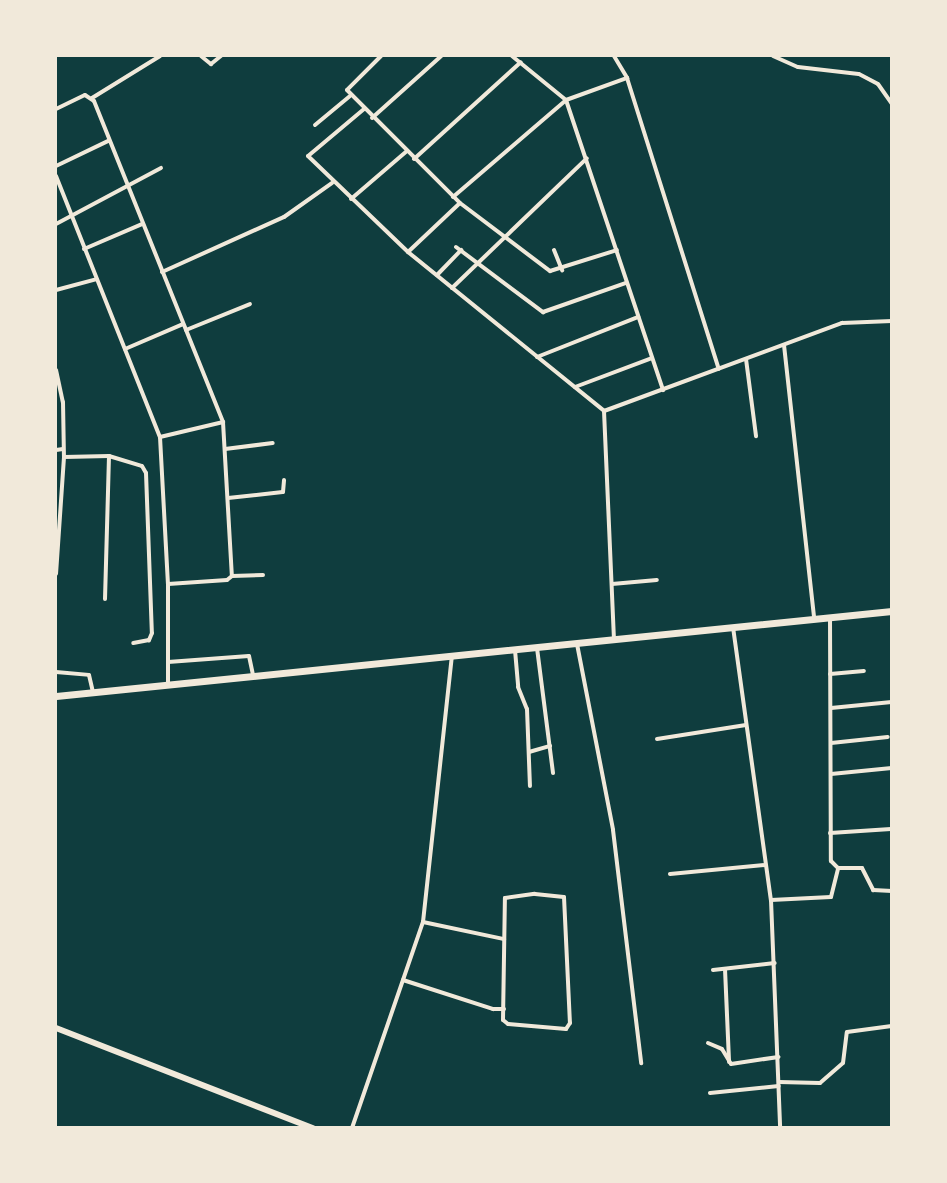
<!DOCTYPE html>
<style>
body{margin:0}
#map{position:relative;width:947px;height:1183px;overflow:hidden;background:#0f3d3e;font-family:"PT Sans",sans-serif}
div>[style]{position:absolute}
.minor>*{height:4px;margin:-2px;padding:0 2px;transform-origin:2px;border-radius:2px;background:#f1e9da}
.secondary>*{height:6px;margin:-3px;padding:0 3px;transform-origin:3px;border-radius:3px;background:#f1e9da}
.primary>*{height:7px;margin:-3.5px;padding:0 3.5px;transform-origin:3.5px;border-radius:3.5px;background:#f1e9da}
span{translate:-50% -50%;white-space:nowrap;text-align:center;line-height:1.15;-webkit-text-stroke:4.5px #f1e9da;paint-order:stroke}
.frame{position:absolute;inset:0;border:57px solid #f1e9da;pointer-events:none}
</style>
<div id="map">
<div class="minor">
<i style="left:201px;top:56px;width:13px;rotate:39deg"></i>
<i style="left:211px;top:64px;width:13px;rotate:-39deg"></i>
<i style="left:381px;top:56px;width:48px;rotate:135deg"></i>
<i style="left:347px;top:90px;width:160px;rotate:45deg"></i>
<i style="left:460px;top:203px;width:113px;rotate:37.1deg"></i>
<i style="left:550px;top:271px;width:70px;rotate:-17.4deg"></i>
<i style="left:512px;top:56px;width:70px;rotate:39.2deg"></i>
<i style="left:566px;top:100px;width:306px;rotate:71.5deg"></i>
<i style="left:614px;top:56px;width:26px;rotate:59deg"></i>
<i style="left:627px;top:78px;width:305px;rotate:72.5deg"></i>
<i style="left:773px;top:56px;width:27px;rotate:24deg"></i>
<i style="left:798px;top:67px;width:61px;rotate:6.5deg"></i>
<i style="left:859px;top:74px;width:21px;rotate:28deg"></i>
<i style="left:878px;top:84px;width:24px;rotate:55deg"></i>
<i style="left:92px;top:98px;width:80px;rotate:-31.7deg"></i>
<i style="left:56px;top:109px;width:32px;rotate:-26deg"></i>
<i style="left:85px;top:95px;width:11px;rotate:34deg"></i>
<i style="left:94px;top:101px;width:346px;rotate:68.1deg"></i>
<i style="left:223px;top:422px;width:154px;rotate:86.7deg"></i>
<i style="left:232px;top:576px;width:6px;rotate:141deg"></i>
<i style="left:227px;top:580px;width:59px;rotate:176.1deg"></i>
<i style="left:364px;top:109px;width:73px;rotate:140deg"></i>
<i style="left:308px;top:156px;width:139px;rotate:43.8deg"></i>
<i style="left:408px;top:252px;width:252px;rotate:39deg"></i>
<i style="left:372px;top:118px;width:93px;rotate:-41.9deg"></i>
<i style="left:315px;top:125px;width:45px;rotate:-39.6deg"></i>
<i style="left:414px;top:159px;width:144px;rotate:-42.2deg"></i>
<i style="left:56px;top:166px;width:58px;rotate:-25.7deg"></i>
<i style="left:56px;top:176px;width:281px;rotate:68.3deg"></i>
<i style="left:160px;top:437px;width:147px;rotate:86.9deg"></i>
<i style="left:168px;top:584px;width:100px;rotate:90deg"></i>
<i style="left:453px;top:197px;width:149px;rotate:-40.6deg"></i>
<i style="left:566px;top:100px;width:65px;rotate:-19.8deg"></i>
<i style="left:351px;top:199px;width:74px;rotate:-40.6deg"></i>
<i style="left:56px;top:224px;width:119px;rotate:-28.1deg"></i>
<i style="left:456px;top:247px;width:109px;rotate:36.8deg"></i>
<i style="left:543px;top:312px;width:88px;rotate:-19.3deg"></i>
<i style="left:84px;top:249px;width:63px;rotate:-23.3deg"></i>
<i style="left:554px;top:250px;width:22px;rotate:68deg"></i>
<i style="left:408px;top:252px;width:71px;rotate:-43.3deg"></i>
<i style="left:162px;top:272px;width:134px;rotate:-24.3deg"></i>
<i style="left:284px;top:217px;width:59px;rotate:-35.3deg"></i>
<i style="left:437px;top:275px;width:35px;rotate:-46deg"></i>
<i style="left:452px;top:288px;width:187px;rotate:-43.9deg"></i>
<i style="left:56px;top:290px;width:42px;rotate:-15deg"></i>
<i style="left:186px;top:330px;width:69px;rotate:-22.1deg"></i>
<i style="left:784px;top:345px;width:275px;rotate:83.7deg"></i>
<i style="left:125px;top:349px;width:63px;rotate:-23.3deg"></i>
<i style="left:537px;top:357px;width:109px;rotate:-21.6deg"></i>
<i style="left:746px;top:359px;width:78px;rotate:82.6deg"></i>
<i style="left:56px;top:370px;width:33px;rotate:78deg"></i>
<i style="left:63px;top:402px;width:55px;rotate:89deg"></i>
<i style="left:64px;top:457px;width:117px;rotate:93.9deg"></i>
<i style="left:575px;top:387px;width:82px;rotate:-20.6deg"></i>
<i style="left:604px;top:411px;width:254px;rotate:-20.3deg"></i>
<i style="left:842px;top:323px;width:50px;rotate:-2.3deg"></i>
<i style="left:604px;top:411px;width:227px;rotate:87.5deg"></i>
<i style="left:160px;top:437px;width:65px;rotate:-13.4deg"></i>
<i style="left:225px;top:449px;width:48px;rotate:-7.1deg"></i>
<i style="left:56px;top:450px;width:7px;rotate:-8deg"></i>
<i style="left:109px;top:456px;width:34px;rotate:17deg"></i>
<i style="left:142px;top:466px;width:8px;rotate:60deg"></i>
<i style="left:146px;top:473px;width:160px;rotate:87.9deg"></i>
<i style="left:152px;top:633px;width:8px;rotate:113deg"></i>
<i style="left:149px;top:640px;width:16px;rotate:169deg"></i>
<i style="left:64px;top:457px;width:45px;rotate:-1.3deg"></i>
<i style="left:109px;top:456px;width:143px;rotate:91.6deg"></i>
<i style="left:228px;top:498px;width:55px;rotate:-6.2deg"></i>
<i style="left:283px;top:492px;width:12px;rotate:-85deg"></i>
<i style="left:232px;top:576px;width:31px;rotate:-2deg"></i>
<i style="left:612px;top:584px;width:45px;rotate:-5.1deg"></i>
<i style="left:830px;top:617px;width:244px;rotate:89.8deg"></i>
<i style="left:831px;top:861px;width:10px;rotate:45deg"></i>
<i style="left:838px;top:868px;width:24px"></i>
<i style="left:862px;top:868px;width:25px;rotate:63deg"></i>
<i style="left:873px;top:890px;width:19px;rotate:3deg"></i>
<i style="left:733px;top:627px;width:276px;rotate:82.1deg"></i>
<i style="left:771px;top:900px;width:228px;rotate:87.7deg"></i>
<i style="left:577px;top:644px;width:189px;rotate:79deg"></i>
<i style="left:613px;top:830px;width:235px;rotate:83.1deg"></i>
<i style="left:537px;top:648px;width:126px;rotate:82.7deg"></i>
<i style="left:515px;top:650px;width:37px;rotate:85deg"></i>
<i style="left:518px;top:687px;width:24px;rotate:68deg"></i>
<i style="left:527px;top:709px;width:77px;rotate:87.8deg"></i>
<i style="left:168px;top:662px;width:81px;rotate:-4.2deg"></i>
<i style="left:249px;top:656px;width:19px;rotate:78deg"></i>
<i style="left:56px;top:672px;width:33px;rotate:5deg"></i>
<i style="left:89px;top:675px;width:17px;rotate:77deg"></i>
<i style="left:830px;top:674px;width:34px;rotate:-5deg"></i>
<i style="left:831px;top:708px;width:61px;rotate:-5.6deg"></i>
<i style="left:657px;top:739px;width:90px;rotate:-8.9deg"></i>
<i style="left:831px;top:743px;width:57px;rotate:-6deg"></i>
<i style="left:529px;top:752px;width:22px;rotate:-16deg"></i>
<i style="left:831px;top:774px;width:61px;rotate:-5.6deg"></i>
<i style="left:830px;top:833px;width:61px;rotate:-3.8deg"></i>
<i style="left:670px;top:874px;width:96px;rotate:-5.4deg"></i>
<i style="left:535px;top:894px;width:29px;rotate:6deg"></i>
<i style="left:564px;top:897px;width:126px;rotate:87.3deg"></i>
<i style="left:570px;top:1023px;width:7px;rotate:124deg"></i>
<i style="left:566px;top:1029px;width:58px;rotate:-175.1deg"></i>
<i style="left:508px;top:1024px;width:6px;rotate:-141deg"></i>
<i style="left:503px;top:1020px;width:122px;rotate:-89.1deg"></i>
<i style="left:505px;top:898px;width:30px;rotate:-8deg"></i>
<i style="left:771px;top:900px;width:60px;rotate:-2.9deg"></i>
<i style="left:831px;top:897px;width:30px;rotate:-76deg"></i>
<i style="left:423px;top:922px;width:83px;rotate:11.9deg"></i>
<i style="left:725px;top:969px;width:93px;rotate:87.5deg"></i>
<i style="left:713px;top:970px;width:62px;rotate:-6.4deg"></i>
<i style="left:403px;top:980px;width:95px;rotate:17.9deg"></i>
<i style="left:493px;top:1009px;width:11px"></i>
<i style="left:708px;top:1043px;width:15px;rotate:23deg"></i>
<i style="left:722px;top:1049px;width:17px;rotate:59deg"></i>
<i style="left:731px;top:1064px;width:48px;rotate:-8.5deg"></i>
<i style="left:779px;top:1082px;width:41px;rotate:1.4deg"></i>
<i style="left:820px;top:1083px;width:30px;rotate:-41deg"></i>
<i style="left:843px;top:1063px;width:31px;rotate:-83deg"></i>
<i style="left:847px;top:1032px;width:45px;rotate:-7.6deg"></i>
<i style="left:710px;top:1093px;width:69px;rotate:-5.8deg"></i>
<i style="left:352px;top:1128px;width:218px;rotate:-71deg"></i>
<i style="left:423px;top:922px;width:268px;rotate:-83.8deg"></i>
</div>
<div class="secondary">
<i style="left:56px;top:1028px;width:276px;rotate:21.3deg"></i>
</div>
<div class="primary">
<i style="left:56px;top:696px;width:840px;rotate:-5.81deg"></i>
</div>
<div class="frame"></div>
</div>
